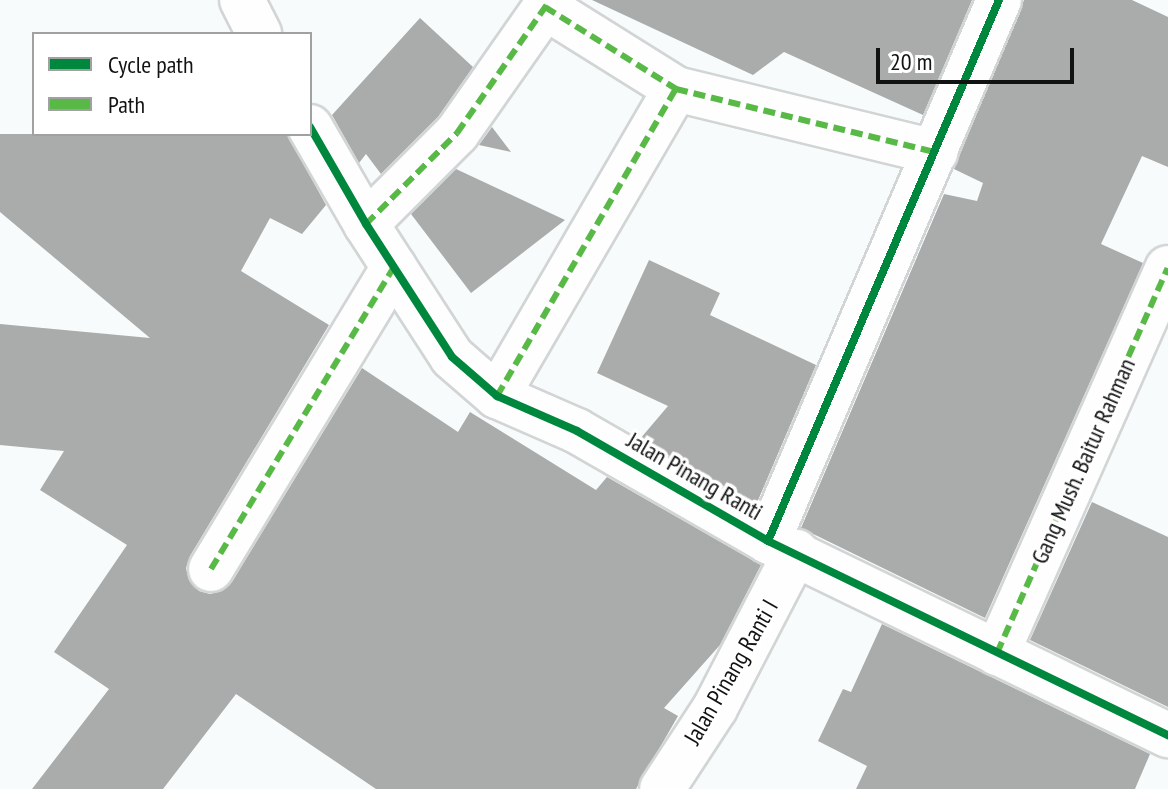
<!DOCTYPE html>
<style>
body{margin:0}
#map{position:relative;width:1168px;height:789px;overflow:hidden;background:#f7fbfb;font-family:"PT Sans Narrow",sans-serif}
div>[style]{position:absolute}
.building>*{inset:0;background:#aaabab}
.roads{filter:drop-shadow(2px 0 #d2d5d5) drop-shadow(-2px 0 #d2d5d5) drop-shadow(0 2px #d2d5d5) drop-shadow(0 -2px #d2d5d5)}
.street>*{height:44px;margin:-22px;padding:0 22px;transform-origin:22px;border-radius:22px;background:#fefefe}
.quiet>*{height:6px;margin-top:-3px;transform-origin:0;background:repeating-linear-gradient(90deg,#58b947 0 12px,transparent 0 18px)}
.cycleway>*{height:8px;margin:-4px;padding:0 4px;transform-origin:4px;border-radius:4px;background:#00873e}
span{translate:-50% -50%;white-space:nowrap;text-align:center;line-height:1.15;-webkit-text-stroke:7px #fff;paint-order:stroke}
.street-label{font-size:24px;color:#111313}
.legend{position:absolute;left:32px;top:32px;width:280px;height:104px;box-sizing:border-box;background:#fff;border:2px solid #a0a1a1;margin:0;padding:10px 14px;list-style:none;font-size:24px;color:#111313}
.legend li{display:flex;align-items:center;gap:16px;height:40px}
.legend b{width:40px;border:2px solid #a0a1a1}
.scale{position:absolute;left:876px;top:48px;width:198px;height:36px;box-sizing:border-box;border:4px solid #111313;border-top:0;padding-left:10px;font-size:24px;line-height:28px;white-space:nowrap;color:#111313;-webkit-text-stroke:6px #fff;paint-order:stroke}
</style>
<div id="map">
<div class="building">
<i style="clip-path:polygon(592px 0,972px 0,923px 115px,784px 52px,753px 75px)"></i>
<i style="clip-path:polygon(1024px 0,1132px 0,1168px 17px,1168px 167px,1142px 156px,1101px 244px,1143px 263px,985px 618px,801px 528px,944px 194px,977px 201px,983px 183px,954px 169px)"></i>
<i style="clip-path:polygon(420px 18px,473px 67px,438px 117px,381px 174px,366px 154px,359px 163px,332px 115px)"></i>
<i style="clip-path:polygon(492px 127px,511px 152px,479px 145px)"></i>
<i style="clip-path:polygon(0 134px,287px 134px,326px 205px,302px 234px,270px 218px,241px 271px,329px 325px,190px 556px,186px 568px,189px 580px,199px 591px,210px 594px,222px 591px,232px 582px,362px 368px,458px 432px,470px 412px,596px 490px,607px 477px,761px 565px,720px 645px,664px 708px,678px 716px,636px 789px,376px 789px,236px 694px,163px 789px,32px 789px,109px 689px,54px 652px,127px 545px,40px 490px,64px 451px,0 445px,0 324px,150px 338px,0 212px)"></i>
<i style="clip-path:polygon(456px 169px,565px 220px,471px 293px,411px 214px)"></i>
<i style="clip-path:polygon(649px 260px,720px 293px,710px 315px,816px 365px,756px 505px,640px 439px,668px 406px,597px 373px)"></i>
<i style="clip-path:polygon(1092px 502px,1168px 537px,1168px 707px,1030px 640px)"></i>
<i style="clip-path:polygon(882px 624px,1150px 754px,1135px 789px,856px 789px,867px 766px,818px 741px,843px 689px,851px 692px)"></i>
</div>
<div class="roads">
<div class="street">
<i style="left:242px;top:0;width:38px;rotate:63deg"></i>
<i style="left:545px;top:7px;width:155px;rotate:32deg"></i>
<i style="left:676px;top:89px;width:267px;rotate:13.7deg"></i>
<i style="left:310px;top:127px;width:112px;rotate:60deg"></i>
<i style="left:366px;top:224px;width:158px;rotate:57.1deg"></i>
<i style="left:452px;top:357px;width:60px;rotate:40.9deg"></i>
<i style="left:497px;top:396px;width:87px;rotate:23.6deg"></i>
<i style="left:577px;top:431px;width:220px;rotate:29.9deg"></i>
<i style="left:768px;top:541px;width:445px;rotate:25.9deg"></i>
<i style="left:366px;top:224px;width:129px;rotate:-45deg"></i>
<i style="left:457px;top:133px;width:162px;rotate:-55deg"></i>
<i style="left:497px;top:396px;width:355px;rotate:-59.8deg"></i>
<i style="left:768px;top:541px;width:588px;rotate:-66.88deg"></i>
<i style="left:211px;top:569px;width:353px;rotate:-58.8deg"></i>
<i style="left:997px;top:653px;width:421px;rotate:-66.1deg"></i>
<i style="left:662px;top:789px;width:97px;rotate:-56.8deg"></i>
<i style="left:715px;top:708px;width:176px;rotate:-62.6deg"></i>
</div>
</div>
<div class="quiet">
<i style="left:545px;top:7px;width:155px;rotate:32deg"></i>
<i style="left:676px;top:89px;width:267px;rotate:13.7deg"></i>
<i style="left:366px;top:224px;width:129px;rotate:-45deg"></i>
<i style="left:457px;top:133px;width:162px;rotate:-55deg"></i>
<i style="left:497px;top:396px;width:355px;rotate:-59.8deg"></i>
<i style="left:211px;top:569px;width:353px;rotate:-58.8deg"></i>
<i style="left:997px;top:653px;width:421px;rotate:-66.1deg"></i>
</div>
<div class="cycleway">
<i style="left:310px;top:127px;width:112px;rotate:60deg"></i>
<i style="left:366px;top:224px;width:158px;rotate:57.1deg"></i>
<i style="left:452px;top:357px;width:60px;rotate:40.9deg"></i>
<i style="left:497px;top:396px;width:87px;rotate:23.6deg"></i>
<i style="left:577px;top:431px;width:220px;rotate:29.9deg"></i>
<i style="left:768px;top:541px;width:445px;rotate:25.9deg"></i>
<i style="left:768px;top:541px;width:588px;rotate:-66.88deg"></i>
</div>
<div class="street-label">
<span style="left:1083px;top:461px;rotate:-66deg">Gang Mush. Baitur Rahman</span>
<span style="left:695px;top:476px;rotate:30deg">Jalan Pinang Ranti</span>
<span style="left:731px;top:672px;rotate:-60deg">Jalan Pinang Ranti I</span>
</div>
<ul class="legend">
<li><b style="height:10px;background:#00873e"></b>Cycle path</li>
<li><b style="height:10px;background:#58b947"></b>Path</li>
</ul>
<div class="scale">20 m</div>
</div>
